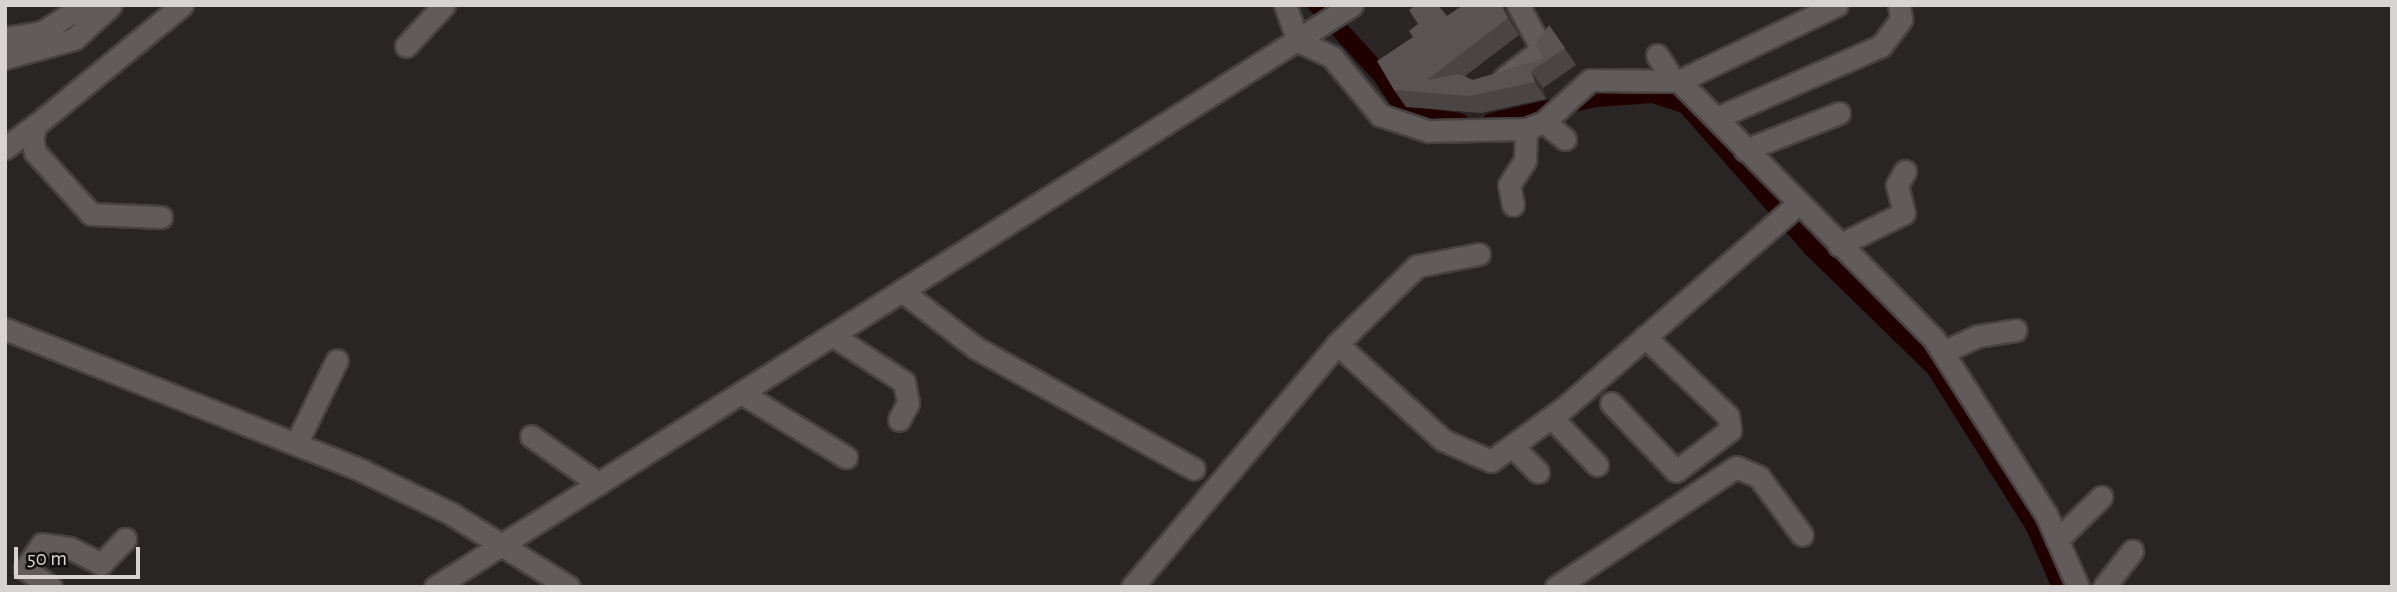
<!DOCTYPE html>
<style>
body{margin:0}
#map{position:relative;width:2397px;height:592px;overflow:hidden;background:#2a2525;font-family:"Alegreya Sans",sans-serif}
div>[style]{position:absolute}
.canal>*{height:18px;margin:-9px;padding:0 9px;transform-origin:9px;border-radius:9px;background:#210000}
.roads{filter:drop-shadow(2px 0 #464241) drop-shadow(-2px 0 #464241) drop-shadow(0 2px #464241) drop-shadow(0 -2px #464241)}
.minor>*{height:21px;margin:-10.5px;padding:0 10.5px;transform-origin:10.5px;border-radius:10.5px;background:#615b5b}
.wall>*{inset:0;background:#4a4544}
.shaded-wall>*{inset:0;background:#373231}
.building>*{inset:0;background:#595453}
span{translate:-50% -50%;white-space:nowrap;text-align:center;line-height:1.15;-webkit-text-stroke:6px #110f0f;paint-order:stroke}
.frame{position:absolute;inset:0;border:7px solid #d6d3d2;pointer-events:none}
.scale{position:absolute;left:14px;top:547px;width:126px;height:32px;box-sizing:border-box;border:4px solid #d6d3d2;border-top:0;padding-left:9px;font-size:21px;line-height:24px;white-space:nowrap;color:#d6d3d2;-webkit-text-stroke:5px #110f0f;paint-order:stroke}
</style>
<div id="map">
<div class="canal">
<i style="left:1317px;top:5px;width:96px;rotate:47.5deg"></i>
<i style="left:1382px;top:76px;width:47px;rotate:56.3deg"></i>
<i style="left:1408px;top:115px;width:52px;rotate:7.7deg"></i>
<i style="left:1491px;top:122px;width:107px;rotate:-13deg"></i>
<i style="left:1595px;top:98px;width:58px;rotate:-3.9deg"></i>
<i style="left:1653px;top:94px;width:35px;rotate:18deg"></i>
<i style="left:1686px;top:105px;width:191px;rotate:48.6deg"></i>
<i style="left:1812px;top:248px;width:172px;rotate:44.3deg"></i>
<i style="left:1935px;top:368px;width:188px;rotate:57.8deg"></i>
<i style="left:2035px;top:527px;width:65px;rotate:66.6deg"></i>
</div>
<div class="roads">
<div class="minor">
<i style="left:1285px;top:5px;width:38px;rotate:70deg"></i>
<i style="left:1298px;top:41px;width:38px;rotate:25deg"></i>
<i style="left:1332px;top:57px;width:75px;rotate:50.4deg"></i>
<i style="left:1380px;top:115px;width:51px;rotate:18.4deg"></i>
<i style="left:1428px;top:131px;width:98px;rotate:-1.2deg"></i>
<i style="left:1526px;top:129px;width:19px;rotate:-21deg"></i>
<i style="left:1544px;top:122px;width:62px;rotate:-42.4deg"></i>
<i style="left:1590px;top:80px;width:89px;rotate:0.6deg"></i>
<i style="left:1679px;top:81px;width:363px;rotate:45.3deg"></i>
<i style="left:1934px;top:339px;width:208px;rotate:57.4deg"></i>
<i style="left:2046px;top:514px;width:80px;rotate:66.3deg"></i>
<i style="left:5px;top:38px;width:37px;rotate:-9deg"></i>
<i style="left:42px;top:32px;width:50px;rotate:-32.7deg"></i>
<i style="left:406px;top:46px;width:56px;rotate:-47.2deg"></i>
<i style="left:1657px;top:55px;width:30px;rotate:57deg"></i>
<i style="left:5px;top:58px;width:72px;rotate:-15.4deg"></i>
<i style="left:74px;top:39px;width:50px;rotate:-42.6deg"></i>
<i style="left:1504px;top:78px;width:48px;rotate:-37.3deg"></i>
<i style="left:1542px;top:49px;width:50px;rotate:-118.6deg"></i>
<i style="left:1679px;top:81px;width:175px;rotate:-25.7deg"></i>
<i style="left:1716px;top:118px;width:180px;rotate:-23.6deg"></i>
<i style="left:1881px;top:46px;width:34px;rotate:-53deg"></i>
<i style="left:1901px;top:19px;width:14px;rotate:-98deg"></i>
<i style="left:1544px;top:122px;width:27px;rotate:39deg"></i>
<i style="left:5px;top:148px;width:39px;rotate:-37deg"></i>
<i style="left:1745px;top:150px;width:101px;rotate:-21.5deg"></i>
<i style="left:1513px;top:205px;width:20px;rotate:-101deg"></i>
<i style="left:1509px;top:185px;width:30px;rotate:-57deg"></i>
<i style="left:1525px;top:160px;width:31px;rotate:-88deg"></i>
<i style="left:161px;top:217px;width:70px;rotate:-177.5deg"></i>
<i style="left:91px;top:214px;width:84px;rotate:-132.1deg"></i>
<i style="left:35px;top:152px;width:14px;rotate:-102deg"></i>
<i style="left:32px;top:138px;width:14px;rotate:-73deg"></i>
<i style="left:36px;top:125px;width:189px;rotate:-39.4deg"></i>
<i style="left:1839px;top:245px;width:72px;rotate:-26.2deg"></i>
<i style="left:1904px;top:213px;width:29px;rotate:-104deg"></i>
<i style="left:1897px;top:185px;width:16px;rotate:-60deg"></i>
<i style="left:902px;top:291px;width:93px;rotate:37.6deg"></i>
<i style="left:976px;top:348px;width:249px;rotate:29deg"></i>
<i style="left:5px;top:329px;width:385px;rotate:21.6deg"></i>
<i style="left:363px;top:471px;width:97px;rotate:25.8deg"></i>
<i style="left:450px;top:513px;width:140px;rotate:31.9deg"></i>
<i style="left:832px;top:335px;width:86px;rotate:33.1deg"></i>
<i style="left:904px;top:382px;width:21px;rotate:79deg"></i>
<i style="left:908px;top:403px;width:19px;rotate:118deg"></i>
<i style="left:1337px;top:344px;width:112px;rotate:-44.3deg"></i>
<i style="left:1417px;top:266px;width:63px;rotate:-11deg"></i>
<i style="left:1943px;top:352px;width:38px;rotate:-25deg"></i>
<i style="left:1978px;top:336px;width:38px;rotate:-9deg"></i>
<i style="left:743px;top:394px;width:121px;rotate:31.5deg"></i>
<i style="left:1611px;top:403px;width:94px;rotate:46.3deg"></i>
<i style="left:1676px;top:471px;width:68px;rotate:-37.2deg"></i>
<i style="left:1730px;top:430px;width:14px;rotate:-98deg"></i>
<i style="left:1728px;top:416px;width:115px;rotate:-136.4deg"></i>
<i style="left:1552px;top:418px;width:65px;rotate:46.2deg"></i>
<i style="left:531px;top:436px;width:83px;rotate:35.2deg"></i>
<i style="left:296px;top:444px;width:93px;rotate:-64deg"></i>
<i style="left:1514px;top:448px;width:34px;rotate:45deg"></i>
<i style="left:2057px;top:540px;width:62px;rotate:-44.3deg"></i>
<i style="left:51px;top:587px;width:32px;rotate:-145deg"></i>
<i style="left:25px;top:569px;width:30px;rotate:-56deg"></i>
<i style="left:42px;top:544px;width:28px;rotate:8deg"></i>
<i style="left:70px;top:548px;width:35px;rotate:27deg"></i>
<i style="left:101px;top:564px;width:35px;rotate:-46deg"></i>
<i style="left:435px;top:587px;width:1086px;rotate:-32.4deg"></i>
<i style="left:1132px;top:587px;width:318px;rotate:-49.8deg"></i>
<i style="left:1337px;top:344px;width:143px;rotate:42.2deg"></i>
<i style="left:1443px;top:440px;width:52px;rotate:23.6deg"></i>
<i style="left:1491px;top:461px;width:90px;rotate:-36deg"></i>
<i style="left:1564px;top:408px;width:309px;rotate:-41.1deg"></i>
<i style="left:1556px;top:587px;width:216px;rotate:-33.7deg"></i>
<i style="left:1736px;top:467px;width:25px;rotate:23deg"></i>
<i style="left:1759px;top:477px;width:72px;rotate:53.4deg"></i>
<i style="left:2104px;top:587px;width:46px;rotate:-52.1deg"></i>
</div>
</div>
<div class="wall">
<i style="clip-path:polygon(1503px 5px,1519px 35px,1465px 76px,1473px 80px,1544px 59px,1549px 25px,1576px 65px,1543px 88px,1546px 99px,1481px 113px,1406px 107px,1394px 90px,1418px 24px,1447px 16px)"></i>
</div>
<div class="shaded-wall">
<i style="clip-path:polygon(1501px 5px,1503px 5px,1519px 35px,1508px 18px)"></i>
<i style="clip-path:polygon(1531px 71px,1543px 88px,1546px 99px,1535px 82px)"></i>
</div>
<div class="building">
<i style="clip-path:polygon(1416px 5px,1438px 5px,1447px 16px,1463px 5px,1501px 5px,1508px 18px,1427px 80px,1458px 74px,1473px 80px,1544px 59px,1535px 45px,1549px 25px,1565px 48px,1531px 71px,1535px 82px,1469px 96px,1394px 90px,1377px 61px,1413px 37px,1409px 31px,1418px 24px,1409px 10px)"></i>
</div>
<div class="frame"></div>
<div class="scale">50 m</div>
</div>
